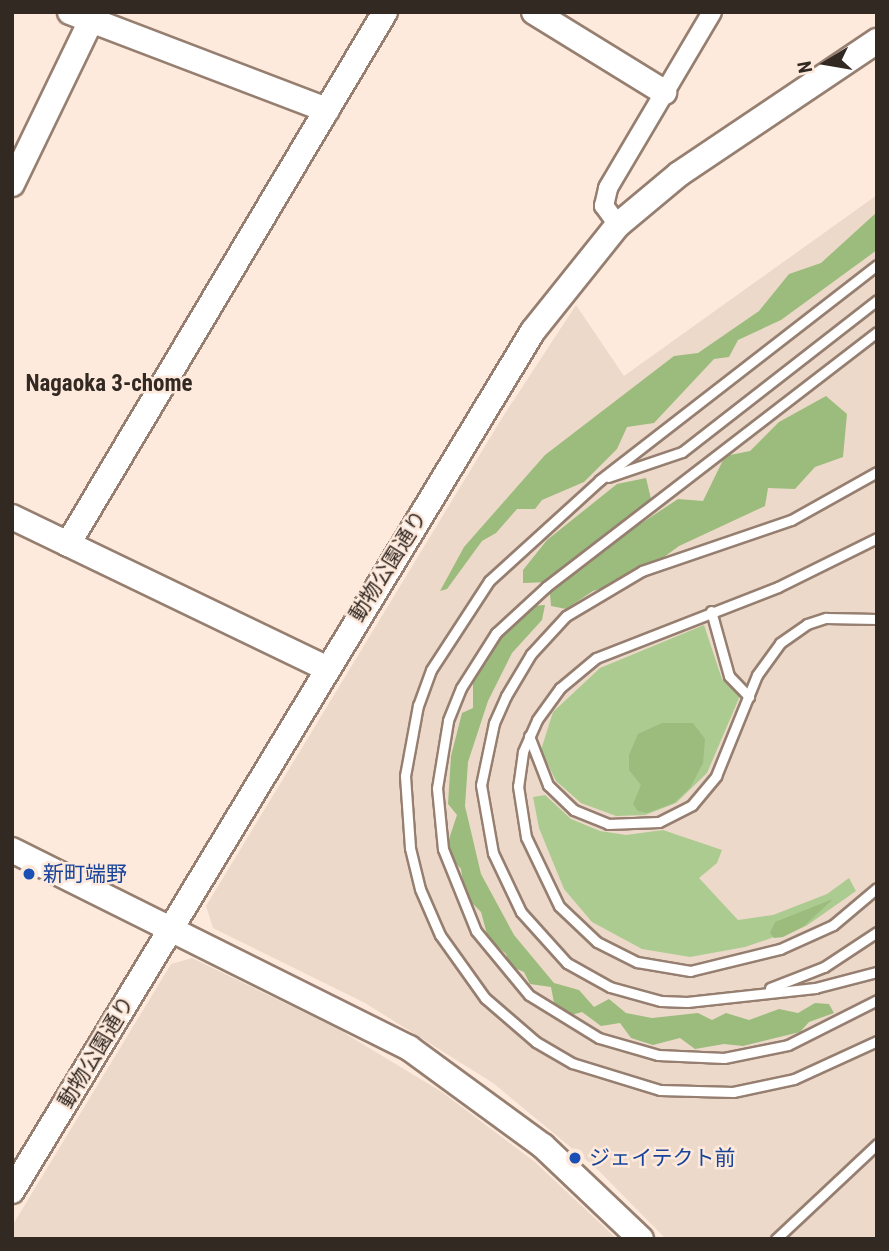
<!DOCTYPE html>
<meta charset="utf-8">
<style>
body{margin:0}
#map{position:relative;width:889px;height:1251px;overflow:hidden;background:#feeadc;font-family:"Roboto Condensed","Noto Sans JP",sans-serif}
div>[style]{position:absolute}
.industrial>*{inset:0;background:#edd9ca}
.green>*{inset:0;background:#accb90}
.forest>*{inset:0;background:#9bbc7c}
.roads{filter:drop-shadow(2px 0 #967f70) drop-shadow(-2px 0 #967f70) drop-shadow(0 2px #967f70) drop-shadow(0 -2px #967f70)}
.lane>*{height:9px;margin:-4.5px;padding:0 4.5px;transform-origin:4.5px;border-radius:4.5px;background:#fff}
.street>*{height:18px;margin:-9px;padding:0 9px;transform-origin:9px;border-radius:9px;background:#fff}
.secondary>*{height:24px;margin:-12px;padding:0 12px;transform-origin:12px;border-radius:12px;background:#fff}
.dots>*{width:19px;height:19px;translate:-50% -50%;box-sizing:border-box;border:4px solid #feeadc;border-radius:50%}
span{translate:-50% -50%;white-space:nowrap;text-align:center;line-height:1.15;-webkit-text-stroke:5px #feeadc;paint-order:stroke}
.street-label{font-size:21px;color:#332923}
.transit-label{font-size:21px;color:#164399}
.left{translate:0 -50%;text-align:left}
.neighbourhood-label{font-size:23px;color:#332923;font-weight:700}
.frame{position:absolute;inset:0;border:14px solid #332923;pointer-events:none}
.north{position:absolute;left:791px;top:28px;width:70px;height:70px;-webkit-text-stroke:5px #feeadc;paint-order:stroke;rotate:259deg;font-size:19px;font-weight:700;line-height:28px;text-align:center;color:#332923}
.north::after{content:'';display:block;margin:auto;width:24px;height:32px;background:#332923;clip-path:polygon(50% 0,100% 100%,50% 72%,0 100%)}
</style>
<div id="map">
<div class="industrial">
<i style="clip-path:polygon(877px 195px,877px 1239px,666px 1239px,598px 1170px,493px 1083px,365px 1003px,213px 928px,206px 906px,502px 418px,576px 305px,624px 376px)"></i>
<i style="clip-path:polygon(192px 958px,336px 1028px,442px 1092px,535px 1162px,617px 1239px,12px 1239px,12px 1226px,171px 964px)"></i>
</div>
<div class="green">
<i style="clip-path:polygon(704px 625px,722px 679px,740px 696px,707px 773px,676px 803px,645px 815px,616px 816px,581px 803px,556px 781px,541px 750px,553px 712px,600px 668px)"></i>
<i style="clip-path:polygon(545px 795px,571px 819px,600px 831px,626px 835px,663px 830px,722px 850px,717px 863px,699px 878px,738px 920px,773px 915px,827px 894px,849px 878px,856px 891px,806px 926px,745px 947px,690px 957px,642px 949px,592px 922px,564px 889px,539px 828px,533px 797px)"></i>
</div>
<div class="forest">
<i style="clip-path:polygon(877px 212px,877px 250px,781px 320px,738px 340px,729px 357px,714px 359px,654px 423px,627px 427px,617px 449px,584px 482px,542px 500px,535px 509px,517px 509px,496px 533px,482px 541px,447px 589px,440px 591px,464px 547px,545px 455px,674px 356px,698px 353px,759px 311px,789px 274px,821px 263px)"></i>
<i style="clip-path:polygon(826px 396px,847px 414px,843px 457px,815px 467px,795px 489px,768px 488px,765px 506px,679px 546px,634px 579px,593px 591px,566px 609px,551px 606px,549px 582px,523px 583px,523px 570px,547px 540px,617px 484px,646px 478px,651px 499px,621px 523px,595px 554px,678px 499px,703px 501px,725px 456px,750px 451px,779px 422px)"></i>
<i style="clip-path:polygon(545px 605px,542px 620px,512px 653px,488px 701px,468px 762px,465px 806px,481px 874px,514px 935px,554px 983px,579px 990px,594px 1007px,609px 999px,626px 1013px,652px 1018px,698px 1013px,712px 1020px,726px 1013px,749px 1020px,779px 1009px,798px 1013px,815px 1003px,829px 1004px,834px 1013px,809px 1022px,800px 1032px,743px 1046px,724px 1044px,695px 1049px,680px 1038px,653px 1045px,631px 1038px,620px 1023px,601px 1026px,582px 1012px,568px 1016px,555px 1008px,551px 987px,530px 984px,524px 972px,510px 966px,506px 954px,488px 938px,481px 912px,465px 896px,461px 869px,453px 860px,448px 842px,457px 815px,448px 804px,451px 756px,462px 713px,473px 708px,473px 681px,496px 638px,532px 606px)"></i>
<i style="clip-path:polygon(662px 723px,693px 723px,705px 739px,703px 763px,690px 788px,674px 803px,647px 813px,638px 811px,633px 804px,641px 785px,629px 770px,629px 755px,638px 734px)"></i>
<i style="clip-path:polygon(833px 899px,803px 927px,783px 937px,774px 938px,770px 933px,775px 922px)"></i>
</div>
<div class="roads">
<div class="lane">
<i style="left:877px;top:265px;width:351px;rotate:142.2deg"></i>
<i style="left:600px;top:480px;width:150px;rotate:137.7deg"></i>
<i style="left:489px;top:581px;width:106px;rotate:123.1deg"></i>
<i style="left:431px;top:670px;width:37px;rotate:110deg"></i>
<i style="left:418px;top:705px;width:72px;rotate:100.4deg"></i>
<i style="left:405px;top:776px;width:72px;rotate:86deg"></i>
<i style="left:410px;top:848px;width:42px;rotate:76.3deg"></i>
<i style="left:420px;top:889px;width:50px;rotate:66.5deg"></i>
<i style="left:440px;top:935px;width:77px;rotate:54.5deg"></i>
<i style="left:485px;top:998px;width:67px;rotate:40.8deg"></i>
<i style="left:536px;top:1042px;width:42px;rotate:30.3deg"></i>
<i style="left:572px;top:1063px;width:92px;rotate:17.1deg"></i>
<i style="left:660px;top:1090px;width:73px;rotate:1.6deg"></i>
<i style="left:733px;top:1092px;width:62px;rotate:-12deg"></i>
<i style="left:794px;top:1079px;width:91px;rotate:-24.6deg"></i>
<i style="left:877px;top:332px;width:418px;rotate:142.4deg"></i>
<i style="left:546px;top:587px;width:68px;rotate:137.4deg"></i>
<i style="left:496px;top:633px;width:65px;rotate:122.5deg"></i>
<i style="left:461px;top:688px;width:35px;rotate:112deg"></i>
<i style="left:448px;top:721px;width:68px;rotate:99.3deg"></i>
<i style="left:437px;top:788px;width:61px;rotate:84.4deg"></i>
<i style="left:443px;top:849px;width:88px;rotate:68.1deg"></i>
<i style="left:476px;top:931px;width:83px;rotate:50.4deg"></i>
<i style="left:529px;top:995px;width:82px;rotate:31.6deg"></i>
<i style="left:599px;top:1038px;width:61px;rotate:16.1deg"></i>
<i style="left:658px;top:1055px;width:66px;rotate:2.6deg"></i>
<i style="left:724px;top:1058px;width:65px;rotate:-11.5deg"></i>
<i style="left:788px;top:1045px;width:100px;rotate:-26.8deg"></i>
<i style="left:877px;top:472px;width:98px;rotate:150.8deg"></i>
<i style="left:791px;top:520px;width:157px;rotate:161.1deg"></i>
<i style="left:642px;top:571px;width:88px;rotate:149.4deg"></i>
<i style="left:566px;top:616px;width:52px;rotate:132.6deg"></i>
<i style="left:531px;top:654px;width:49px;rotate:120.8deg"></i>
<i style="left:506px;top:696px;width:30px;rotate:114deg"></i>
<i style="left:494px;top:723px;width:63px;rotate:101.8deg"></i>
<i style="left:481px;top:785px;width:69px;rotate:80deg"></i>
<i style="left:493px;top:853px;width:65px;rotate:64.6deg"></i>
<i style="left:521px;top:912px;width:69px;rotate:48deg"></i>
<i style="left:567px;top:963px;width:49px;rotate:29.2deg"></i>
<i style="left:610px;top:987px;width:53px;rotate:15.4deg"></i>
<i style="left:661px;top:1001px;width:26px;rotate:2deg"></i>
<i style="left:687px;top:1002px;width:129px;rotate:-6.2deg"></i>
<i style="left:815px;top:988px;width:64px;rotate:-14.5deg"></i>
<i style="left:608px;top:477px;width:78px;rotate:-18.7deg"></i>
<i style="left:682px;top:452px;width:247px;rotate:-37.9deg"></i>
<i style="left:877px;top:538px;width:110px;rotate:153.7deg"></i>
<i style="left:778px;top:587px;width:195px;rotate:158.7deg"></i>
<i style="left:596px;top:658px;width:47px;rotate:140.2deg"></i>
<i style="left:560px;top:688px;width:39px;rotate:126deg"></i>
<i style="left:537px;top:720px;width:35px;rotate:114deg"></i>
<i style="left:523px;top:752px;width:34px;rotate:98deg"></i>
<i style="left:518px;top:786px;width:52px;rotate:81.1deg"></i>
<i style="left:526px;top:837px;width:76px;rotate:64.4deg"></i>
<i style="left:559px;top:906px;width:52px;rotate:43.5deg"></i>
<i style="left:597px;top:942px;width:45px;rotate:26.6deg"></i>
<i style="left:637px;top:962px;width:54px;rotate:9.6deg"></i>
<i style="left:690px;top:971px;width:93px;rotate:-13.7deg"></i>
<i style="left:780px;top:949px;width:58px;rotate:-24.4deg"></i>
<i style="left:833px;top:925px;width:57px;rotate:-40.1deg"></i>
<i style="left:711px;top:611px;width:67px;rotate:74.5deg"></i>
<i style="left:729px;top:676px;width:29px;rotate:46deg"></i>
<i style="left:529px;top:736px;width:53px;rotate:68.8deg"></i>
<i style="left:548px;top:785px;width:36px;rotate:44deg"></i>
<i style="left:574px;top:810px;width:37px;rotate:22deg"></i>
<i style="left:608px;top:824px;width:51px;rotate:-2.2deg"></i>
<i style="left:659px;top:822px;width:37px;rotate:-27deg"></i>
<i style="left:692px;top:805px;width:38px;rotate:-50deg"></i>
<i style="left:716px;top:776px;width:109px;rotate:-67.9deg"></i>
<i style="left:757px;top:675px;width:39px;rotate:-54deg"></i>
<i style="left:780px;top:643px;width:33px;rotate:-35deg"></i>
<i style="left:807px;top:624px;width:20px;rotate:-18deg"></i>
<i style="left:826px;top:618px;width:51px;rotate:1.1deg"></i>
<i style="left:770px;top:988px;width:58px;rotate:-21.3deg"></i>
<i style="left:824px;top:967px;width:64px;rotate:-33.4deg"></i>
<i style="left:776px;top:1239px;width:139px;rotate:-43.2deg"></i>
</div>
<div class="street">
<i style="left:618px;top:225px;width:24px;rotate:-126deg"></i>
<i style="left:604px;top:206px;width:18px;rotate:-77deg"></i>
<i style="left:608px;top:188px;width:204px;rotate:-59.4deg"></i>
</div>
<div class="secondary">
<i style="left:70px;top:12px;width:275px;rotate:20.9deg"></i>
<i style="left:534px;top:12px;width:153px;rotate:31.6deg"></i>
<i style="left:12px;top:184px;width:191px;rotate:-64.2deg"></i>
<i style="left:12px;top:517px;width:348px;rotate:25.7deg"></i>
<i style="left:68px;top:544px;width:619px;rotate:-59.21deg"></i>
<i style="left:12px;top:850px;width:444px;rotate:26.5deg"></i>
<i style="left:409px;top:1048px;width:166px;rotate:36.2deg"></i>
<i style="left:543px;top:1146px;width:135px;rotate:43.5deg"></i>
<i style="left:12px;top:1191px;width:1006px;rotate:-58.79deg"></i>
<i style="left:533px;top:331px;width:136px;rotate:-51.3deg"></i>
<i style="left:618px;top:225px;width:80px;rotate:-39.9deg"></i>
<i style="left:679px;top:174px;width:239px;rotate:-33.9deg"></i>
</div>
</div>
<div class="dots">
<i style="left:29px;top:874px;background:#1a4fb4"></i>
<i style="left:575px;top:1158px;background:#1a4fb4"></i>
</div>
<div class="street-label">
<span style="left:388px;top:566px;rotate:-58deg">動物公園通り</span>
<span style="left:96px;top:1052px;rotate:-59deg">動物公園通り</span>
</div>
<div class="transit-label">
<span class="left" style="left:43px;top:874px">新町端野</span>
<span class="left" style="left:589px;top:1158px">ジェイテクト前</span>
</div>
<div class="neighbourhood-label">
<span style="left:109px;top:384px">Nagaoka 3-chome</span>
</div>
<div class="frame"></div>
<div class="north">N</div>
</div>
